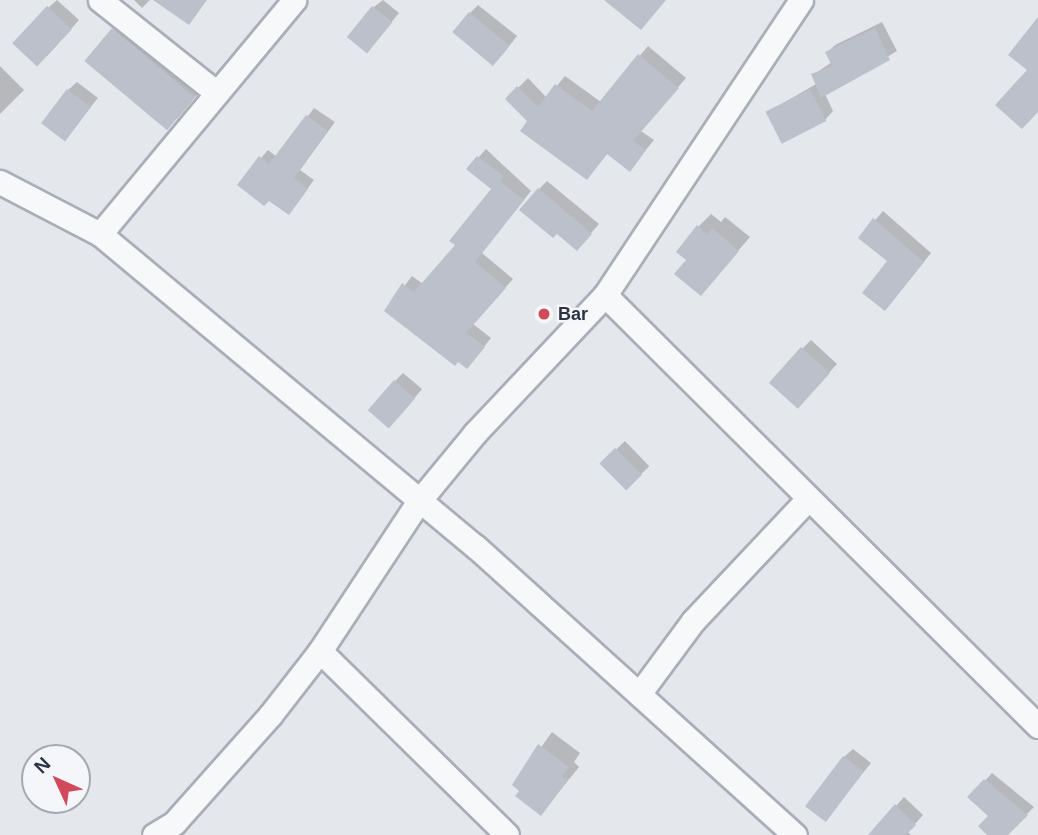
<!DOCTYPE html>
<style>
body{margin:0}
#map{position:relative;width:1038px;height:835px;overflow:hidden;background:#e4e7ec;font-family:Arial,sans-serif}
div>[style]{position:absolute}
.shadow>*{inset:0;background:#0003;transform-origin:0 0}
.building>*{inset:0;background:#bbc0ca;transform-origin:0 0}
.roads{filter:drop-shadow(2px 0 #a9aeb7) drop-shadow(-2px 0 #a9aeb7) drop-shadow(0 2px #a9aeb7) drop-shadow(0 -2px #a9aeb7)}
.street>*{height:23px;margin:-11.5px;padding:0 11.5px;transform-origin:11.5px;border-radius:11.5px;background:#f7f8fa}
.dots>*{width:19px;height:19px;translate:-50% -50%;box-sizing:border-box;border:4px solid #f4f6f9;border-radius:50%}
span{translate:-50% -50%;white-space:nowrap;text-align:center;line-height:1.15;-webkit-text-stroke:5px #f4f6f9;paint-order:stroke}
.poi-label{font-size:18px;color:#2b3445;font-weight:700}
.left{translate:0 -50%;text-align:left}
.north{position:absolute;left:21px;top:744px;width:70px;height:70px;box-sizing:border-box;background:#f4f6f9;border:2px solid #a4a8b1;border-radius:50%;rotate:315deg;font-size:19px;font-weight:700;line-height:28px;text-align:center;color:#2b3445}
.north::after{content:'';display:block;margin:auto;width:24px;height:32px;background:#d1495b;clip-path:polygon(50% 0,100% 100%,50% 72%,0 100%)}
</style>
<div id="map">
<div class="shadow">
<i style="clip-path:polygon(57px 0,79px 20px,47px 56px,48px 8px)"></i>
<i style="clip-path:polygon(134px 0,150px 0,142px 8px)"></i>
<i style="clip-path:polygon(383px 0,399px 13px,375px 42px,374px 7px)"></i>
<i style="clip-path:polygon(478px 5px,517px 36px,502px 55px,470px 13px)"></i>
<i style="clip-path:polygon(125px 17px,205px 85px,177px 119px,89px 62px)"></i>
<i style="clip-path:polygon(882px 22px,897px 51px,825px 94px,833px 111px,825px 120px,768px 112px,816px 84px,813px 75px,832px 62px,827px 53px,835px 45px)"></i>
<i style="clip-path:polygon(648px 46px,686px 78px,641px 131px,654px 140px,630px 169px,608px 153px,587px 178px,507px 99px,528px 78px,547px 98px,565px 76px,601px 102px)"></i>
<i style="clip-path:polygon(0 66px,24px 90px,0 114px)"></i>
<i style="clip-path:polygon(77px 82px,98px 98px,65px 139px,68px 90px)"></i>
<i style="clip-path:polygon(314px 108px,335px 122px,300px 170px,314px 180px,289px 213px,261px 158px,268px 150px,277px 157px)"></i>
<i style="clip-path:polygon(486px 149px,531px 191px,482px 253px,513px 279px,473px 324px,491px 338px,475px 358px,386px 310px,412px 276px,423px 284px,457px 245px,493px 188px,468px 169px)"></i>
<i style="clip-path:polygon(547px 181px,599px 224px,585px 240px,557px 231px,539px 189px)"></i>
<i style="clip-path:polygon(883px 211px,931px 253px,893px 300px,890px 261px,860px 238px)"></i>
<i style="clip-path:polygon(711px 214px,721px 222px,725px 217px,750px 237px,701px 294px,698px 227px)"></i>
<i style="clip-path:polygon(811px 340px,837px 364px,806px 398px,802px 349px)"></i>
<i style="clip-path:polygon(403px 373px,422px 389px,398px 418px,395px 381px)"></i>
<i style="left:625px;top:441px;width:35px;height:33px;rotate:46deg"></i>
<i style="clip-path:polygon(552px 732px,580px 753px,574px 762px,579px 767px,541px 814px,514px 785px)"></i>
<i style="clip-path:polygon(853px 749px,871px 763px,832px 811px,844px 757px)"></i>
<i style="clip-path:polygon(992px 773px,1034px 807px,1006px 835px,989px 835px,991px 816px,970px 797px)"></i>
<i style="clip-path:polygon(904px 797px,923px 815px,908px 832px,911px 835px,870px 835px)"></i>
</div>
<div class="building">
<i style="clip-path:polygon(153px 0,207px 0,189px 25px)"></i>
<i style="clip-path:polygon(604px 0,666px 0,641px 30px)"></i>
<i style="left:47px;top:6px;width:34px;height:51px;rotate:43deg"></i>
<i style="left:372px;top:6px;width:26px;height:40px;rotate:39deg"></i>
<i style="left:469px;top:12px;width:53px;height:26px;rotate:40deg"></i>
<i style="clip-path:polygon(1038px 17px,1038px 112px,1022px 129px,995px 105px,1027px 70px,1008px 55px)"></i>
<i style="left:112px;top:28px;width:108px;height:43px;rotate:40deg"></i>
<i style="clip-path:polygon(875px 28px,890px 60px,821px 98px,811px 74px,832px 66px,825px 52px)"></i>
<i style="clip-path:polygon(638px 54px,679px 88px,633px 141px,646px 150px,630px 172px,607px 154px,587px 180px,520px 131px,527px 121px,505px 99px,517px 86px,538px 107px,555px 84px,592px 111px)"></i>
<i style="left:67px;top:89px;width:30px;height:43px;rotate:37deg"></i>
<i style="left:810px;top:89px;width:36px;height:50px;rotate:63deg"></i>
<i style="clip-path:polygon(306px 115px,328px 131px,294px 178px,308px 189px,289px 215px,269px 201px,264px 206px,237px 185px,259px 156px,269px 164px)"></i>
<i style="clip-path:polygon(477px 156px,504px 176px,500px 181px,524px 200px,475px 262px,506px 288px,466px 333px,485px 347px,467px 369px,458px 362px,455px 366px,384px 311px,402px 283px,414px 292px,455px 245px,449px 241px,491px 189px,466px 169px)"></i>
<i style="clip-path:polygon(538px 188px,592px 234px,577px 251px,557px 234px,553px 238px,519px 210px)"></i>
<i style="clip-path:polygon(873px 218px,924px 262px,885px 311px,862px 293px,887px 261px,858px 238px)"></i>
<i style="clip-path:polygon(697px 225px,707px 234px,712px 228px,739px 251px,701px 296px,674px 274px,686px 260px,676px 252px)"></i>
<i style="left:801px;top:347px;width:39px;height:48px;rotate:42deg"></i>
<i style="left:394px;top:380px;width:28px;height:40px;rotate:41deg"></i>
<i style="left:615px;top:448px;width:38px;height:22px;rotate:45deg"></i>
<i style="clip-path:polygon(538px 744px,569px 767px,562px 776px,568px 780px,541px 816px,515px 796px,519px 791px,512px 785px)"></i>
<i style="left:843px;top:756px;width:26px;height:63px;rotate:37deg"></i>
<i style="clip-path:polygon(984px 779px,1028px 815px,1008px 835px,987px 835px,978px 826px,988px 816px,967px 797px)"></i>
<i style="clip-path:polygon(895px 804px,916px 825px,906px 835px,868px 835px)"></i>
</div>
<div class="roads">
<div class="street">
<i style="left:100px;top:0;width:149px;rotate:38.5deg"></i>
<i style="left:0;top:182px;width:113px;rotate:27.5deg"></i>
<i style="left:100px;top:234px;width:488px;rotate:39.8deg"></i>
<i style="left:475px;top:546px;width:431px;rotate:42.1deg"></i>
<i style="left:100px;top:234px;width:304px;rotate:-50.3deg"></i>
<i style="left:605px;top:295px;width:611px;rotate:44.87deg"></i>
<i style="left:320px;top:651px;width:262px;rotate:44.5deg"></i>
<i style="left:639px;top:694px;width:91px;rotate:-53.5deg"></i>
<i style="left:693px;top:621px;width:168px;rotate:-46.7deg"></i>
<i style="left:154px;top:835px;width:23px;rotate:-31deg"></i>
<i style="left:174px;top:823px;width:146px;rotate:-48.3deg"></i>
<i style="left:271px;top:714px;width:80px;rotate:-52.1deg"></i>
<i style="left:320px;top:651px;width:180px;rotate:-56.6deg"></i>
<i style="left:419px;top:501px;width:88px;rotate:-50.5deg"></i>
<i style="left:475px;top:433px;width:190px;rotate:-46.7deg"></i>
<i style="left:605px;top:295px;width:354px;rotate:-56.4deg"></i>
</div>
</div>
<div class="dots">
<i style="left:544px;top:314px;background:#d1495b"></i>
</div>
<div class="poi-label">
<span class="left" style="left:558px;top:314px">Bar</span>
</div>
<div class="north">N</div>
</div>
